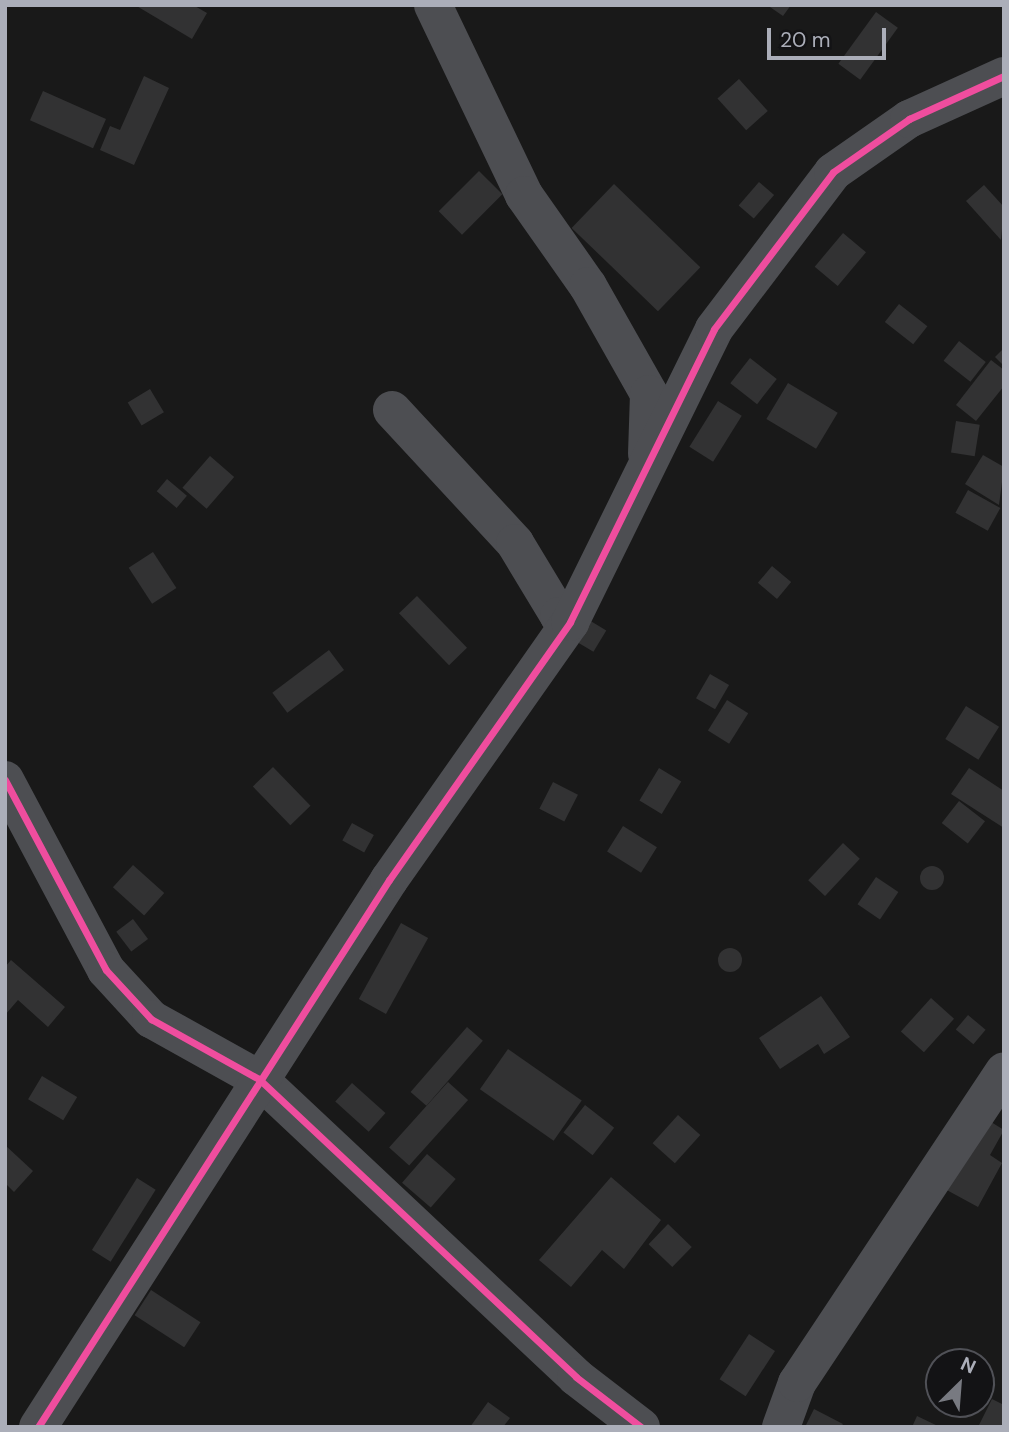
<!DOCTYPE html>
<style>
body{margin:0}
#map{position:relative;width:1009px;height:1432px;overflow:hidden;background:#191919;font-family:"DM Sans",sans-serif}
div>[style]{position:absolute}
.building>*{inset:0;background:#323233;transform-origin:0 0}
.round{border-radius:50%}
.minor>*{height:38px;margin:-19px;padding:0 19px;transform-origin:19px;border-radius:19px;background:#4d4e52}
.cycleway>*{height:7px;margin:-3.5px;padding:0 3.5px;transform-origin:3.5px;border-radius:3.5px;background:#ef4d9e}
span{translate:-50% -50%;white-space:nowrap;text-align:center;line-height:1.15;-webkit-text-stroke:5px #131315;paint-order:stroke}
.frame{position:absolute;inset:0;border:7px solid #abaeb9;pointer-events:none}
.north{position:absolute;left:925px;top:1348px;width:70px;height:70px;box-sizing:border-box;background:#131315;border:2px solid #505157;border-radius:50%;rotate:25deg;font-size:19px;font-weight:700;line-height:28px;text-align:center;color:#abaeb9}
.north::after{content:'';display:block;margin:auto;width:24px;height:32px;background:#787a81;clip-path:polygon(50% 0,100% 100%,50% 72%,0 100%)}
.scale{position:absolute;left:767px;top:28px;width:119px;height:32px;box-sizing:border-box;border:4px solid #abaeb9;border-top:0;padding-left:9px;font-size:21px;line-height:24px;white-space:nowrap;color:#abaeb9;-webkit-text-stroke:5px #131315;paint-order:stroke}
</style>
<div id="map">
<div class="building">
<i style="clip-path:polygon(135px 5px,193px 5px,207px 13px,192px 39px)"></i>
<i style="clip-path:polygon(767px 5px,791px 5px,783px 16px)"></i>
<i style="left:876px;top:12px;width:27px;height:64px;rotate:36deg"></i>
<i style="clip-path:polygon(144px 76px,169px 88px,134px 165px,100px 150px,110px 126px,120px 130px)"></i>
<i style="left:739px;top:79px;width:43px;height:29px;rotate:48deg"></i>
<i style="left:43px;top:91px;width:69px;height:32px;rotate:24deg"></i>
<i style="left:479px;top:171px;width:33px;height:57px;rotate:45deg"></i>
<i style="left:759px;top:182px;width:20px;height:31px;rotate:41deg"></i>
<i style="left:614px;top:184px;width:120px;height:61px;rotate:44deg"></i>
<i style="clip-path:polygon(984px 185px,1004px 207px,1001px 240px,966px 201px)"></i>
<i style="left:843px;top:233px;width:30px;height:44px;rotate:40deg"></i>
<i style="left:899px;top:304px;width:36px;height:23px;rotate:38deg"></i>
<i style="left:959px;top:341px;width:34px;height:25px;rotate:38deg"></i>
<i style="clip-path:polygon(1004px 348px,1004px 366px,995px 357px)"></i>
<i style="left:750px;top:358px;width:34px;height:32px;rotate:38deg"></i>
<i style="clip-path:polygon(991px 360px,1004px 370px,1004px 386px,976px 421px,956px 405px)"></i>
<i style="left:788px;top:383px;width:58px;height:42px;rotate:31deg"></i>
<i style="left:150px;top:389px;width:27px;height:26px;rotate:59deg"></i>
<i style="left:718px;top:401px;width:28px;height:54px;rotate:32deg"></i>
<i style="left:956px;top:421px;width:24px;height:32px;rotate:9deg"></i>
<i style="clip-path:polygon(983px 455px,1004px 467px,999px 505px,965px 484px)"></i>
<i style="left:210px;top:456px;width:32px;height:42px;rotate:41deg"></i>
<i style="left:167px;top:479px;width:26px;height:16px;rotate:40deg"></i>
<i style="left:968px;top:490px;width:37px;height:26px;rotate:29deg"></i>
<i style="left:153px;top:552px;width:43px;height:29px;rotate:57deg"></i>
<i style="left:772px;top:566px;width:25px;height:22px;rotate:40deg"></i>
<i style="left:417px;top:596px;width:72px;height:25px;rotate:46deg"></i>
<i style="left:584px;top:617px;width:26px;height:25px;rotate:31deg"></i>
<i style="left:329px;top:650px;width:25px;height:71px;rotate:53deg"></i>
<i style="left:710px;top:674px;width:22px;height:28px;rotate:30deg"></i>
<i style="left:727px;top:700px;width:25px;height:36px;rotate:32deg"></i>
<i style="left:966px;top:706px;width:39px;height:39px;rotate:32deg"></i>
<i style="left:273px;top:767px;width:54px;height:28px;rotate:46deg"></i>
<i style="left:659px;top:768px;width:26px;height:38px;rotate:31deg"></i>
<i style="clip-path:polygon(969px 768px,1004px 791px,1004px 828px,951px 794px)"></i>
<i style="left:553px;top:782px;width:28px;height:30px;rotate:27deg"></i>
<i style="left:959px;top:801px;width:33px;height:28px;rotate:38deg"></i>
<i style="left:352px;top:823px;width:25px;height:20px;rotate:29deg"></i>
<i style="left:623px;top:826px;width:40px;height:30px;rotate:32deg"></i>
<i style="left:843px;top:843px;width:23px;height:51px;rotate:43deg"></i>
<i style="left:133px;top:865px;width:42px;height:30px;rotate:42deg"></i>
<i class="round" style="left:920px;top:866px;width:24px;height:24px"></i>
<i style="left:876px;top:877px;width:27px;height:33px;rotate:34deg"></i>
<i style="left:133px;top:919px;width:25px;height:21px;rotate:53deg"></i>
<i style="left:401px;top:923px;width:31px;height:87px;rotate:29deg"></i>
<i class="round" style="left:718px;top:948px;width:24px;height:24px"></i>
<i style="clip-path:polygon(11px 960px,65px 1007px,48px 1027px,18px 1000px,5px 1015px,5px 967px)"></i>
<i style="clip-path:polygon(821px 996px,850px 1037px,824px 1054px,818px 1044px,780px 1069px,759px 1038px)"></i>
<i style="left:931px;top:998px;width:31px;height:45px;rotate:42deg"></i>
<i style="left:968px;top:1015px;width:23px;height:19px;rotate:40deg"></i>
<i style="left:467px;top:1027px;width:21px;height:86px;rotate:41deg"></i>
<i style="left:508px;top:1049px;width:90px;height:49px;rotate:35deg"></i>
<i style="left:42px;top:1076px;width:41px;height:27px;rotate:31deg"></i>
<i style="left:448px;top:1082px;width:27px;height:88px;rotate:42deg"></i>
<i style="left:352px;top:1083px;width:45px;height:25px;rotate:42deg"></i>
<i style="left:585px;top:1105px;width:37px;height:35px;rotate:38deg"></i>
<i style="left:678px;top:1115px;width:30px;height:38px;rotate:42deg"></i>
<i style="clip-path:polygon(983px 1117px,1004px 1130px,990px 1155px,1002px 1163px,978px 1207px,943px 1188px)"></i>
<i style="clip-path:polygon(5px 1145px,33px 1171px,14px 1192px,5px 1183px)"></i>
<i style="left:427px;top:1154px;width:38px;height:38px;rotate:41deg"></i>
<i style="clip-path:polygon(611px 1177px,661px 1220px,624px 1269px,602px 1250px,571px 1287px,539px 1260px)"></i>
<i style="left:137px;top:1178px;width:22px;height:85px;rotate:32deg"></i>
<i style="left:668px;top:1224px;width:33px;height:28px;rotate:44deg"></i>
<i style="left:151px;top:1290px;width:59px;height:30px;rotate:33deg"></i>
<i style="left:749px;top:1334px;width:31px;height:54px;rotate:33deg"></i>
<i style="clip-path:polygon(992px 1399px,1004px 1405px,1004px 1427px,978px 1427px)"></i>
<i style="clip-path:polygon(488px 1402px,510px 1418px,503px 1427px,470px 1427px)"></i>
<i style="clip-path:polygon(814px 1409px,843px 1424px,841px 1427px,805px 1427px)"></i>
<i style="clip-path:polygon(917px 1416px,940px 1427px,912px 1427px)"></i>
</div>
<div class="minor">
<i style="left:433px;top:5px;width:211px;rotate:64.4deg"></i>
<i style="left:524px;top:195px;width:111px;rotate:54.9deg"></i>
<i style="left:588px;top:286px;width:124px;rotate:60.5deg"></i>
<i style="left:649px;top:394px;width:60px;rotate:91.9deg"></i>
<i style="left:392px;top:410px;width:181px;rotate:47.2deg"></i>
<i style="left:515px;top:543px;width:85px;rotate:58.9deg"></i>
<i style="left:559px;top:616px;width:13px;rotate:29deg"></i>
<i style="left:5px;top:780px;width:215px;rotate:62deg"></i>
<i style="left:106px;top:970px;width:67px;rotate:47.4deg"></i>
<i style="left:151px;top:1019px;width:124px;rotate:29.1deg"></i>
<i style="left:259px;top:1079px;width:435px;rotate:43.2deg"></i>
<i style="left:576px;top:1377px;width:82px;rotate:37.6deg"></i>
<i style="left:38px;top:1427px;width:650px;rotate:-57.31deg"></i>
<i style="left:389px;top:880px;width:315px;rotate:-54.9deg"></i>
<i style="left:570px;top:622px;width:326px;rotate:-63.8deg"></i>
<i style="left:714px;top:329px;width:197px;rotate:-52.8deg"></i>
<i style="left:833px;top:172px;width:93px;rotate:-34.9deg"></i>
<i style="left:909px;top:119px;width:104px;rotate:-24.4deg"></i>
<i style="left:781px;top:1427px;width:47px;rotate:-70deg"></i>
<i style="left:797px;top:1383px;width:374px;rotate:-56.4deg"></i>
</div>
<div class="cycleway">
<i style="left:5px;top:780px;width:215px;rotate:62deg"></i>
<i style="left:106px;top:970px;width:67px;rotate:47.4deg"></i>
<i style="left:151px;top:1019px;width:124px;rotate:29.1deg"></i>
<i style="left:259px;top:1079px;width:435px;rotate:43.2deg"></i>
<i style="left:576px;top:1377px;width:82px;rotate:37.6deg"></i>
<i style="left:38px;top:1427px;width:650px;rotate:-57.31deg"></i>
<i style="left:389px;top:880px;width:315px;rotate:-54.9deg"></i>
<i style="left:570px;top:622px;width:326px;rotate:-63.8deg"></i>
<i style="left:714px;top:329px;width:197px;rotate:-52.8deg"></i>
<i style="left:833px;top:172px;width:93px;rotate:-34.9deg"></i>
<i style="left:909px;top:119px;width:104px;rotate:-24.4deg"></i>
</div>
<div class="frame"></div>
<div class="north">N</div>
<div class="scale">20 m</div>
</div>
